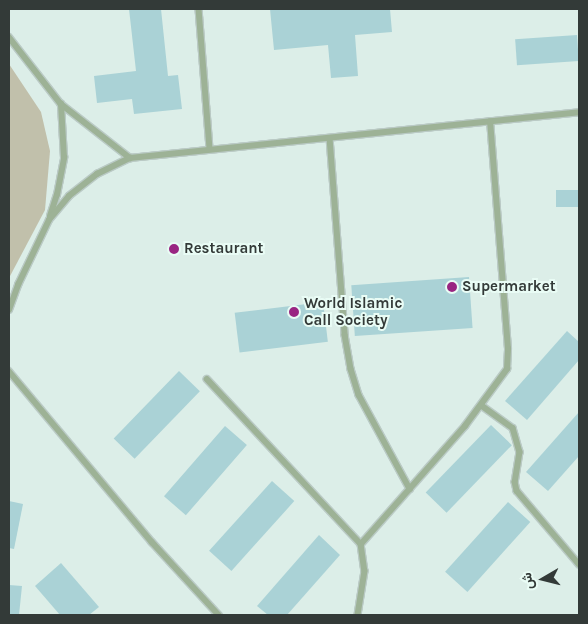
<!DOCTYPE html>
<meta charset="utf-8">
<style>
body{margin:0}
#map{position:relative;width:588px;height:624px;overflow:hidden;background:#dceee8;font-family:Karla,Vazirmatn,sans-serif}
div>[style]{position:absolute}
.green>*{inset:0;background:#c1c0ab}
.building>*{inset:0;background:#aad2d6;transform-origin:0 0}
.roads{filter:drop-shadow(1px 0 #bacac5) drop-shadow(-1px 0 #bacac5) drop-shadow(0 1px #bacac5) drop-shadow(0 -1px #bacac5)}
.lane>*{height:5.5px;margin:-2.75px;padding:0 2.75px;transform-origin:2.75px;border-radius:2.75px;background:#9db296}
.dots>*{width:14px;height:14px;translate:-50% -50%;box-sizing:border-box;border:2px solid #e9fcf5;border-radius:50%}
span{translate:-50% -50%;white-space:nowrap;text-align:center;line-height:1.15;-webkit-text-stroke:4px #e9fcf5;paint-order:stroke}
.poi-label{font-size:15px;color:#333a38;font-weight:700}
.left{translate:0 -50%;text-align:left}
.frame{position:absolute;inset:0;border:10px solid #333a38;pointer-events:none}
.north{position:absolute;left:518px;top:554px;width:50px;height:50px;-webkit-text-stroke:4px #e9fcf5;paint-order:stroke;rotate:262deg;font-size:14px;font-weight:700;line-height:20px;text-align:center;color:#333a38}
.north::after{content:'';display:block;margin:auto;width:18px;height:22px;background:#333a38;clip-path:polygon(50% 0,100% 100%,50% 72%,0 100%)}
</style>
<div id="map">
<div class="green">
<i style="clip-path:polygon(9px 64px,41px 112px,50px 151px,45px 210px,9px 278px)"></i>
</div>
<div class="building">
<i style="clip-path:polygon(129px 9px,161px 9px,168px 76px,178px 75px,182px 109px,134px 114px,132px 99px,97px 103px,94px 76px,136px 71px)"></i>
<i style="clip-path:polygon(270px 9px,390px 9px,392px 32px,355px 35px,358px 76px,331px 78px,328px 45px,274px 50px)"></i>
<i style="left:577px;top:35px;width:26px;height:62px;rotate:86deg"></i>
<i style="left:579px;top:190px;width:17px;height:23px;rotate:90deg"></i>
<i style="left:469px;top:277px;width:51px;height:118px;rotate:86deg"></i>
<i style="left:323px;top:302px;width:40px;height:89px;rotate:83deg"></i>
<i style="clip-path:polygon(567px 331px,579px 342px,579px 360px,527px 420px,505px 401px)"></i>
<i style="left:179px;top:371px;width:29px;height:94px;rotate:44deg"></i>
<i style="clip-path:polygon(579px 412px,579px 456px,548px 491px,526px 472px)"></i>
<i style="left:491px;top:425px;width:29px;height:94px;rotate:44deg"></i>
<i style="left:225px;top:426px;width:29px;height:93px;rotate:41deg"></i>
<i style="left:272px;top:481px;width:30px;height:94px;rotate:42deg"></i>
<i style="clip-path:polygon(9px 501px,23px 504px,14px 549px,9px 548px)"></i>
<i style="left:508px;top:502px;width:30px;height:94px;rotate:42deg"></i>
<i style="clip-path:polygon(319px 535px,340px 555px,287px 615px,268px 615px,257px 606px)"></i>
<i style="clip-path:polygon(61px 563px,99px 607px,89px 615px,60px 615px,35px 586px)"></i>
<i style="clip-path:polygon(9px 585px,22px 586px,19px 615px,9px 615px)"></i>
</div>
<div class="roads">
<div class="lane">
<i style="left:199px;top:9px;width:140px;rotate:85.5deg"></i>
<i style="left:9px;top:37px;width:85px;rotate:52.2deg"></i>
<i style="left:61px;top:104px;width:88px;rotate:38deg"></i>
<i style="left:330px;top:138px;width:198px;rotate:85.6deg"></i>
<i style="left:345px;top:335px;width:35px;rotate:80deg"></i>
<i style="left:351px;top:369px;width:27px;rotate:73deg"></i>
<i style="left:359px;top:395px;width:107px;rotate:61.5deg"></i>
<i style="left:50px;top:216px;width:22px;rotate:-72deg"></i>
<i style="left:57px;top:195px;width:38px;rotate:-79deg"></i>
<i style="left:64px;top:158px;width:54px;rotate:-93.2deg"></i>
<i style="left:9px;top:310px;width:27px;rotate:-70deg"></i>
<i style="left:18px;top:285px;width:72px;rotate:-64.5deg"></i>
<i style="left:49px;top:220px;width:31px;rotate:-50deg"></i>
<i style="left:69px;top:196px;width:36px;rotate:-38deg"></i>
<i style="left:97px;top:174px;width:37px;rotate:-26deg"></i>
<i style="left:130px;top:158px;width:451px;rotate:-5.8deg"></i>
<i style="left:9px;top:371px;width:223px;rotate:50.1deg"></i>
<i style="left:152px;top:542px;width:99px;rotate:47.5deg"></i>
<i style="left:207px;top:379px;width:226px;rotate:47deg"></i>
<i style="left:361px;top:544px;width:27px;rotate:82deg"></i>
<i style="left:365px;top:571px;width:45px;rotate:99deg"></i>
<i style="left:481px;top:405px;width:39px;rotate:36deg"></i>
<i style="left:513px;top:428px;width:25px;rotate:74deg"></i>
<i style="left:520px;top:452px;width:30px;rotate:99deg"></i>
<i style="left:515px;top:482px;width:9px;rotate:77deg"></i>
<i style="left:517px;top:491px;width:96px;rotate:49.7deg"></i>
<i style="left:361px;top:544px;width:157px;rotate:-48.6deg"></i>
<i style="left:465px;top:426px;width:71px;rotate:-53.6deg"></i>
<i style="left:507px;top:369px;width:20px;rotate:-87deg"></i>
<i style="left:508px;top:349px;width:228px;rotate:-94.5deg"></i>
</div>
</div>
<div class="dots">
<i style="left:174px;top:249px;background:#992582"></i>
<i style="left:452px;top:287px;background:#992582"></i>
<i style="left:294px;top:312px;background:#992582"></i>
</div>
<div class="poi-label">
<span class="left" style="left:184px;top:249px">Restaurant</span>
<span class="left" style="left:462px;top:287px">Supermarket</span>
<span class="left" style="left:304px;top:312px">World Islamic<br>Call Society</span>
</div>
<div class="frame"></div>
<div class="north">ش</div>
</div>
